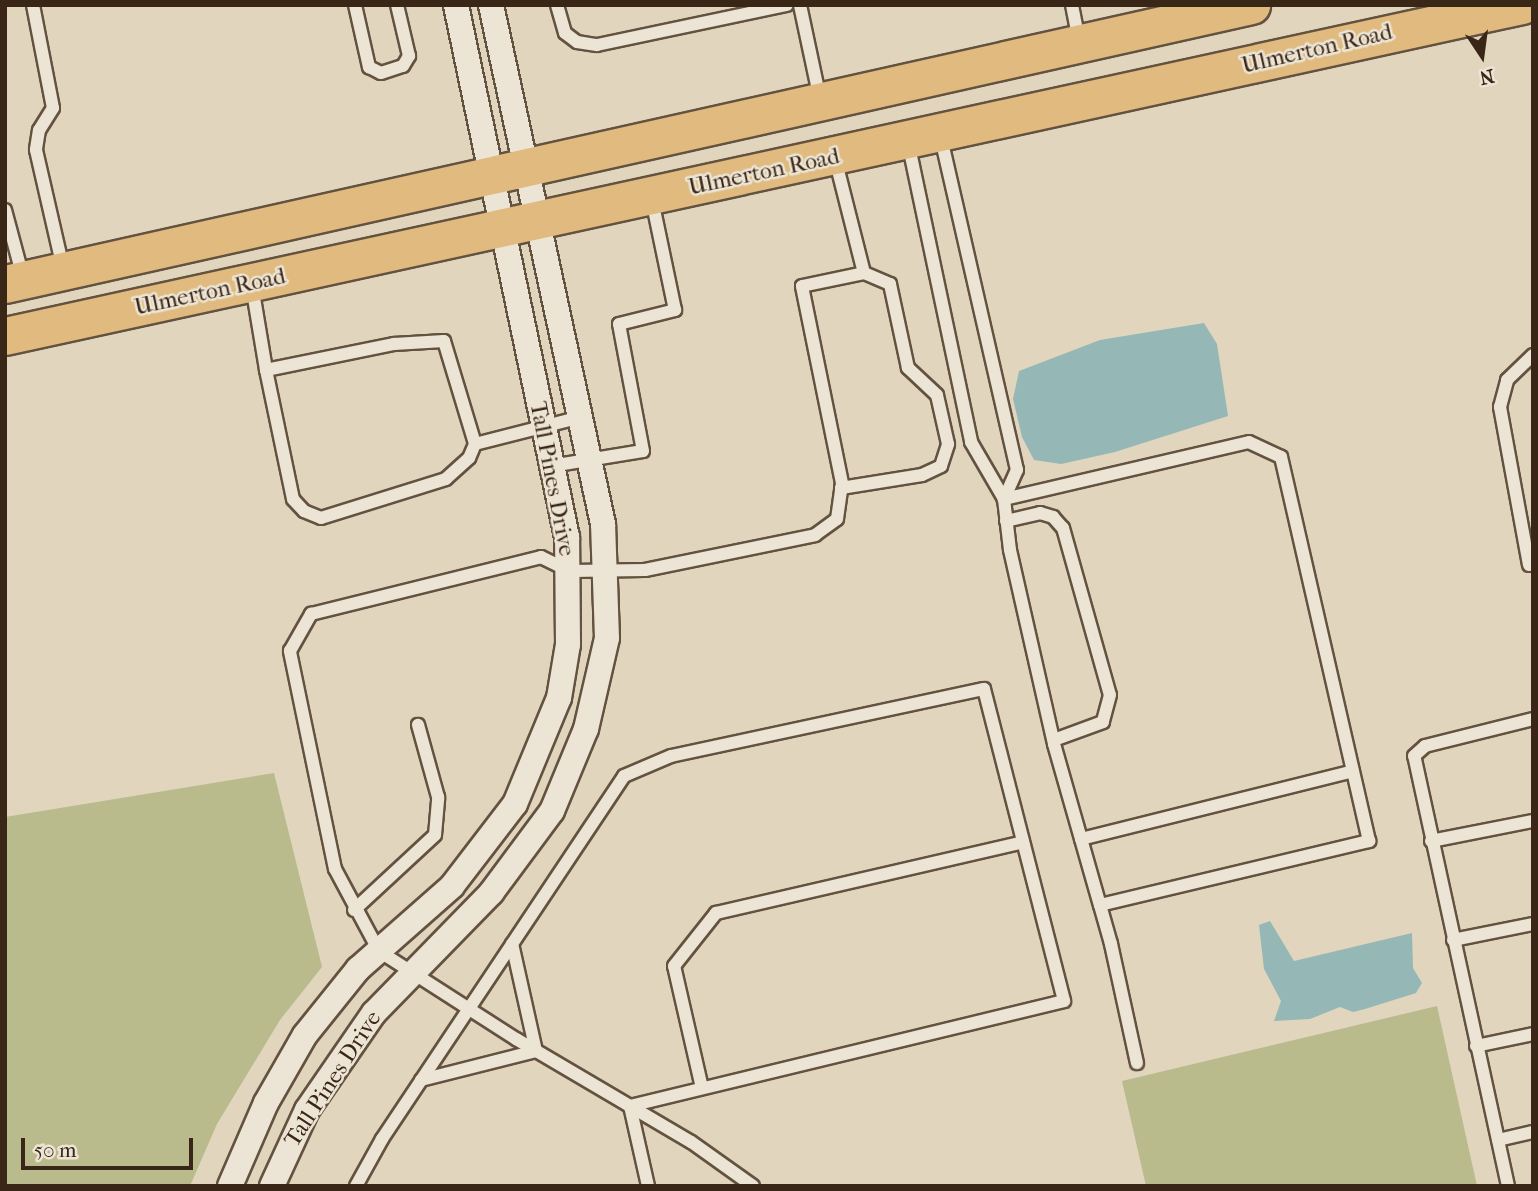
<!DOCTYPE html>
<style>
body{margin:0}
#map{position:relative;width:1538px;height:1191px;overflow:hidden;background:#e1d5bd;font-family:"IM FELL French Canon",serif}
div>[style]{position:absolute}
.green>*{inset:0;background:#b9bb8c}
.water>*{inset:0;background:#95b8b6}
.roads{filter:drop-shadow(2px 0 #645240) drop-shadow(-2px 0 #645240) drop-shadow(0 2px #645240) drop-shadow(0 -2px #645240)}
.lane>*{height:12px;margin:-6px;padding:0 6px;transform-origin:6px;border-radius:6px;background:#ece4d4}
.street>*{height:24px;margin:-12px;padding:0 12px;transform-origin:12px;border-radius:12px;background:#ece4d4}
.primary>*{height:37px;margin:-18.5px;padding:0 18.5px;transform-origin:18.5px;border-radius:18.5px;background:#e0ba7e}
span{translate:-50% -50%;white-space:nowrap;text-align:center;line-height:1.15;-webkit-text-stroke:5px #ece4d4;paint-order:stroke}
.street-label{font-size:23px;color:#3a2616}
.frame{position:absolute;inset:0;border:7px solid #3a2616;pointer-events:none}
.north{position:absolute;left:1447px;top:21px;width:70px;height:70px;-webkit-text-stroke:5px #ece4d4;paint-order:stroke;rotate:167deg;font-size:19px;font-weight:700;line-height:28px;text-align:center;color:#3a2616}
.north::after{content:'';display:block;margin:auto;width:24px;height:32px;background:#3a2616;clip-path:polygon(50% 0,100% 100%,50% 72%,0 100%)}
.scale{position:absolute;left:21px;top:1138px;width:172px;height:32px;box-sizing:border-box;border:4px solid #3a2616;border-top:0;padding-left:9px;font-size:21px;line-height:24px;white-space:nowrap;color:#3a2616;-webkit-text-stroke:5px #ece4d4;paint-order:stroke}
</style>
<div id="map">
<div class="green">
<i style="clip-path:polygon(274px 773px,322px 967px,280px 1020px,217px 1124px,190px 1186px,5px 1186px,5px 817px)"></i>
<i style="clip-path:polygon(1437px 1006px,1477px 1186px,1146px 1186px,1122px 1081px)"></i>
</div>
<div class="water">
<i style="clip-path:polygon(1204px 323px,1217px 344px,1228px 416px,1115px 452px,1061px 464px,1034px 460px,1022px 437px,1013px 399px,1019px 371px,1100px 340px)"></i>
<i style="clip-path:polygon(1270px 921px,1294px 961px,1412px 933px,1413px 968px,1422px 983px,1416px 993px,1365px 1009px,1353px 1012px,1340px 1007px,1310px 1019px,1274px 1021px,1281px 1001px,1264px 969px,1259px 925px)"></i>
</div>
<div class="roads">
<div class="lane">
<i style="left:33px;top:5px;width:105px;rotate:79deg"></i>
<i style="left:53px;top:108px;width:26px;rotate:122deg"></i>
<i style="left:39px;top:130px;width:20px;rotate:99deg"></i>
<i style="left:36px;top:150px;width:121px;rotate:77.1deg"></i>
<i style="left:355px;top:5px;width:64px;rotate:77.3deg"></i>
<i style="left:369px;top:67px;width:13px;rotate:27deg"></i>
<i style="left:381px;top:73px;width:23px;rotate:-18deg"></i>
<i style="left:403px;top:66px;width:12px;rotate:-59deg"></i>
<i style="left:409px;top:56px;width:52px;rotate:-103.2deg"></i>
<i style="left:557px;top:5px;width:29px;rotate:74deg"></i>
<i style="left:565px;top:33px;width:15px;rotate:37deg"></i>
<i style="left:577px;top:42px;width:20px;rotate:9deg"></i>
<i style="left:597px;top:45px;width:194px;rotate:-11.9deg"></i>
<i style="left:800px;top:5px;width:96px;rotate:78deg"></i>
<i style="left:1072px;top:5px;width:37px;rotate:79deg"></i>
<i style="left:908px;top:142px;width:307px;rotate:78.1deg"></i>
<i style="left:971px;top:442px;width:66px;rotate:59.9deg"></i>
<i style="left:1004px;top:499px;width:32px;rotate:-66deg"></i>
<i style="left:1017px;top:470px;width:344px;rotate:-102.9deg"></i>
<i style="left:5px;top:210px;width:69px;rotate:75deg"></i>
<i style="left:252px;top:286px;width:85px;rotate:80.5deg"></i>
<i style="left:266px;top:370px;width:131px;rotate:-11.5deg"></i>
<i style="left:394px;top:344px;width:50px;rotate:-3.4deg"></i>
<i style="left:444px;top:341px;width:108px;rotate:73.2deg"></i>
<i style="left:475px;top:444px;width:15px;rotate:113deg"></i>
<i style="left:469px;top:458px;width:31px;rotate:138deg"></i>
<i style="left:446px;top:479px;width:131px;rotate:162.7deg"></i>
<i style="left:321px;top:518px;width:18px;rotate:-158deg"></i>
<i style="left:304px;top:511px;width:16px;rotate:-133deg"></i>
<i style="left:293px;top:499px;width:132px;rotate:-101.8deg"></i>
<i style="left:475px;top:444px;width:109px;rotate:-14.3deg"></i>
<i style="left:551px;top:466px;width:93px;rotate:-9.3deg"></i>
<i style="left:643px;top:451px;width:129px;rotate:-100.7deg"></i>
<i style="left:619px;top:324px;width:58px;rotate:-14deg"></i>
<i style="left:675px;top:310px;width:112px;rotate:-101.8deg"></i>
<i style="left:841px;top:488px;width:82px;rotate:-9.1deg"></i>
<i style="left:922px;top:475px;width:21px;rotate:-25deg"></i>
<i style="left:941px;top:466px;width:23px;rotate:-72deg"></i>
<i style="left:948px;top:444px;width:50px;rotate:-102.7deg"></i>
<i style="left:937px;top:395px;width:40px;rotate:-137deg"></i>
<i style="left:908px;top:368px;width:86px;rotate:-102.1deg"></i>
<i style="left:890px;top:284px;width:28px;rotate:-157deg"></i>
<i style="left:1006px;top:521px;width:35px;rotate:-13deg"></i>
<i style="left:1040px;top:513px;width:14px;rotate:17deg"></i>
<i style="left:1053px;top:517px;width:15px;rotate:48deg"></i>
<i style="left:1063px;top:528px;width:173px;rotate:74.3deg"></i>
<i style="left:1110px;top:695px;width:28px;rotate:105deg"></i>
<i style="left:1103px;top:722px;width:52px;rotate:159.8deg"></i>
<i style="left:1529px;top:565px;width:161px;rotate:-100.4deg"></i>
<i style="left:1500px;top:407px;width:28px;rotate:-75deg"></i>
<i style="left:1507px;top:380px;width:36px;rotate:-44deg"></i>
<i style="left:1081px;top:839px;width:280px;rotate:-14deg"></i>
<i style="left:1431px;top:841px;width:104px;rotate:-11.1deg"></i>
<i style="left:1100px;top:905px;width:277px;rotate:-13.4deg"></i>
<i style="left:1369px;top:841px;width:394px;rotate:-102.9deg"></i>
<i style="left:1281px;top:457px;width:35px;rotate:-155deg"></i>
<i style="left:1249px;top:442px;width:252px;rotate:166.9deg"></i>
<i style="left:1004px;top:499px;width:51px;rotate:83.3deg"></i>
<i style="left:1010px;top:550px;width:199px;rotate:77.2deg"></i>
<i style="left:1054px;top:744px;width:167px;rotate:74.1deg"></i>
<i style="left:1100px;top:905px;width:41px;rotate:74.2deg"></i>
<i style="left:1111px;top:944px;width:122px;rotate:77.7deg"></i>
<i style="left:354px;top:910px;width:110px;rotate:-42.8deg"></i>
<i style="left:435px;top:835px;width:38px;rotate:-85deg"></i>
<i style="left:438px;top:797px;width:75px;rotate:-105.5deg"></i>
<i style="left:1453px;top:940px;width:82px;rotate:-11.3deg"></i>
<i style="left:1476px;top:1046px;width:58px;rotate:-11.9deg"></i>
<i style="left:421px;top:1080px;width:119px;rotate:-14.2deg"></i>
<i style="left:536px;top:1051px;width:110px;rotate:-102.6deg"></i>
<i style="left:702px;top:1088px;width:125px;rotate:-102.9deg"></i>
<i style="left:674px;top:966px;width:68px;rotate:-51.6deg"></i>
<i style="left:716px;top:913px;width:315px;rotate:-13deg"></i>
<i style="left:1498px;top:1140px;width:36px;rotate:-13deg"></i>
<i style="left:356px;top:1186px;width:54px;rotate:-61deg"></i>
<i style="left:382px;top:1139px;width:436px;rotate:-56.3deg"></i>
<i style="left:624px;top:776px;width:51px;rotate:-23.1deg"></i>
<i style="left:671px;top:756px;width:320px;rotate:-12.1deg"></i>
<i style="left:984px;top:689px;width:322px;rotate:75.6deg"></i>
<i style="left:1064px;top:1001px;width:447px;rotate:166.4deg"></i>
<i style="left:630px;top:1106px;width:82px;rotate:77.3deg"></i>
<i style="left:753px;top:1186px;width:76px;rotate:-144.6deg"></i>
<i style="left:691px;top:1142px;width:203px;rotate:-149.5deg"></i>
<i style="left:516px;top:1039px;width:163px;rotate:-147.3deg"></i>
<i style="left:379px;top:951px;width:93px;rotate:-118.2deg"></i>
<i style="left:335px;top:869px;width:223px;rotate:-101.7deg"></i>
<i style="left:290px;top:651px;width:43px;rotate:-60.4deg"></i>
<i style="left:311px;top:614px;width:237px;rotate:-13.9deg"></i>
<i style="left:541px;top:557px;width:32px;rotate:26deg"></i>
<i style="left:570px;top:571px;width:75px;rotate:-0.8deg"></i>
<i style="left:645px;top:570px;width:174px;rotate:-11.6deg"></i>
<i style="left:815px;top:535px;width:27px;rotate:-36deg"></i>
<i style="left:837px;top:519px;width:36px;rotate:-82deg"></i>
<i style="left:842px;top:483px;width:201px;rotate:-101.5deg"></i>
<i style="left:802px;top:286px;width:63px;rotate:-11.8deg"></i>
<i style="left:864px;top:273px;width:119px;rotate:-104.2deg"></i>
<i style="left:1508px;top:1186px;width:440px;rotate:-102.3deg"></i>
<i style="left:1414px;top:756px;width:15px;rotate:-42deg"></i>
<i style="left:1425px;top:746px;width:111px;rotate:-14deg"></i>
</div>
<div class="street">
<i style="left:230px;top:1186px;width:90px;rotate:-66.6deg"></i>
<i style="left:266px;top:1103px;width:78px;rotate:-60.2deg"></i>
<i style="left:305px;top:1035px;width:85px;rotate:-51.2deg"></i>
<i style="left:358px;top:969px;width:125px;rotate:-41.4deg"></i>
<i style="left:452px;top:886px;width:103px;rotate:-52.5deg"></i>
<i style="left:515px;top:804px;width:115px;rotate:-67.5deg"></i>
<i style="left:559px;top:698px;width:55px;rotate:-80.5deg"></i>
<i style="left:568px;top:644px;width:107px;rotate:-90.5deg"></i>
<i style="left:567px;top:537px;width:543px;rotate:-101.79deg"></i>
<i style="left:272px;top:1186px;width:84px;rotate:-65.3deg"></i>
<i style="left:307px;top:1110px;width:118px;rotate:-55.4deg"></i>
<i style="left:374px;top:1013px;width:168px;rotate:-45.7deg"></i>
<i style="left:491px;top:893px;width:102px;rotate:-53.4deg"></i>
<i style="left:552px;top:811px;width:89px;rotate:-67.5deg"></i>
<i style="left:586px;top:729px;width:93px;rotate:-77deg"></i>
<i style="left:607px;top:638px;width:114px;rotate:-92deg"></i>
<i style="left:603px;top:524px;width:531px;rotate:-102.18deg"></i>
</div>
<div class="primary">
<i style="left:5px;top:284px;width:1277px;rotate:-12.62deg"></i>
<i style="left:5px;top:336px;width:1553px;rotate:-12.31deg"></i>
</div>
</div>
<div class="street-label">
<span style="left:1317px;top:49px;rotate:-13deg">Ulmerton Road</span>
<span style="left:764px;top:172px;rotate:-12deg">Ulmerton Road</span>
<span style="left:210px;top:292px;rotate:-12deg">Ulmerton Road</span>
<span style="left:552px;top:479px;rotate:79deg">Tall Pines Drive</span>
<span style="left:333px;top:1079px;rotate:-57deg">Tall Pines Drive</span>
</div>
<div class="frame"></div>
<div class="north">N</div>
<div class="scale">50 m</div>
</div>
